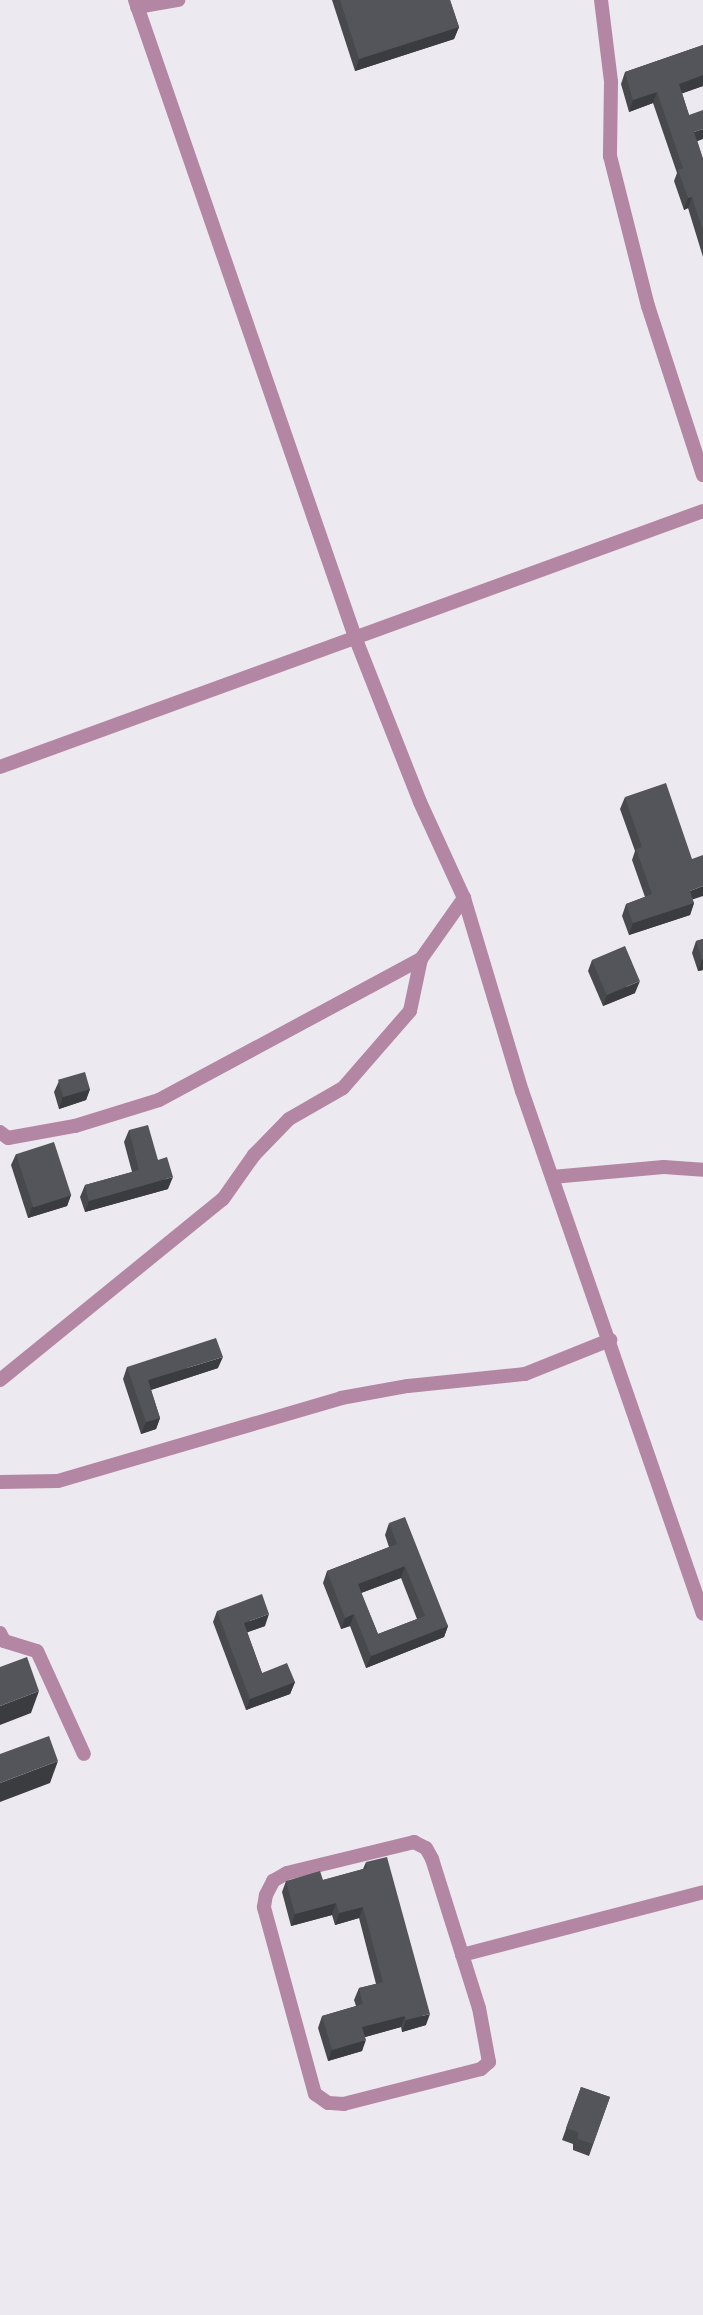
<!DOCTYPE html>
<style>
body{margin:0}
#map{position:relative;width:703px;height:2315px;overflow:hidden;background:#ede9f0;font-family:"Asap Condensed",sans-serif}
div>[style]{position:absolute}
.minor>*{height:14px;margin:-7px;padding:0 7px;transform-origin:7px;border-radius:7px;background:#b386a4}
.wall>*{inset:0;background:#48494d}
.shaded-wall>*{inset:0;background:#3b3c3f}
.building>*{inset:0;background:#54555a;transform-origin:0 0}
span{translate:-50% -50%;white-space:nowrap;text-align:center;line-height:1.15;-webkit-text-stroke:7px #ede9f0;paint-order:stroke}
</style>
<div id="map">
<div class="minor">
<i style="left:135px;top:0;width:674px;rotate:70.95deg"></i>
<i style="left:355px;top:637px;width:177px;rotate:68.5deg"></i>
<i style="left:420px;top:802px;width:106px;rotate:65.4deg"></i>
<i style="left:464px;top:898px;width:202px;rotate:73.3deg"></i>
<i style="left:522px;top:1091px;width:553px;rotate:70.91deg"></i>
<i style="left:601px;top:0;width:83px;rotate:83deg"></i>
<i style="left:611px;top:82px;width:74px;rotate:90.8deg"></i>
<i style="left:610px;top:156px;width:155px;rotate:75.8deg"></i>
<i style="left:648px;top:306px;width:178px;rotate:72deg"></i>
<i style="left:137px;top:7px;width:42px;rotate:-9.7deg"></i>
<i style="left:0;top:767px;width:748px;rotate:-20.01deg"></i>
<i style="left:0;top:1132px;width:10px;rotate:37deg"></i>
<i style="left:8px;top:1138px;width:68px;rotate:-10.2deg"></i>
<i style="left:75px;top:1126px;width:88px;rotate:-17.2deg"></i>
<i style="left:159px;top:1100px;width:298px;rotate:-28.3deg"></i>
<i style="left:552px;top:1177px;width:112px;rotate:-5.1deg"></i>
<i style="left:664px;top:1167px;width:39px;rotate:4deg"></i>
<i style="left:0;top:1380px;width:287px;rotate:-39.1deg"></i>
<i style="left:223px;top:1199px;width:54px;rotate:-54.8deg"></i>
<i style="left:254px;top:1155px;width:50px;rotate:-45.8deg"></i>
<i style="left:289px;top:1119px;width:62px;rotate:-29.9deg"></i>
<i style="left:343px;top:1088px;width:102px;rotate:-49deg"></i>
<i style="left:410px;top:1011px;width:53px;rotate:-78.1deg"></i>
<i style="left:421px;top:959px;width:75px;rotate:-54.8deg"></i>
<i style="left:0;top:1482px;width:58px;rotate:-1deg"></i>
<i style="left:58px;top:1481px;width:295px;rotate:-16.3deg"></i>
<i style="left:341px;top:1398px;width:68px;rotate:-10.2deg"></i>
<i style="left:408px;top:1386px;width:118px;rotate:-5.9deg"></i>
<i style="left:525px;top:1374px;width:92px;rotate:-21.8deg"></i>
<i style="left:0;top:1633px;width:9px;rotate:63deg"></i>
<i style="left:4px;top:1641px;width:34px;rotate:17deg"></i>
<i style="left:37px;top:1651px;width:113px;rotate:65.5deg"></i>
<i style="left:414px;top:1842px;width:13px;rotate:27deg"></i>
<i style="left:426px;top:1848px;width:13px;rotate:61deg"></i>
<i style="left:432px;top:1859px;width:156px;rotate:72.5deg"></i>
<i style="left:479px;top:2008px;width:55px;rotate:79.5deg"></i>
<i style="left:489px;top:2062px;width:11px;rotate:139deg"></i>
<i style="left:481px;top:2069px;width:141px;rotate:165.7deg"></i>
<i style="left:344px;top:2104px;width:16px;rotate:-176deg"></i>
<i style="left:328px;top:2103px;width:16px;rotate:-145deg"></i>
<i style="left:315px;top:2094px;width:194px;rotate:-105.3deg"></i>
<i style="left:264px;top:1907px;width:12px;rotate:-81deg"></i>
<i style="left:266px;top:1895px;width:16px;rotate:-63deg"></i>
<i style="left:273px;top:1881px;width:16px;rotate:-30deg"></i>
<i style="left:287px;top:1873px;width:131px;rotate:-13.7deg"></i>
<i style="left:462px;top:1955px;width:249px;rotate:-14.6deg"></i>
</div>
<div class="wall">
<i style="clip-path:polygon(332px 0,450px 0,459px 27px,454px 39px,355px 71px)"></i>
<i style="clip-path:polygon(703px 45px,703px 86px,682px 93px,703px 159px,703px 257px,688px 208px,684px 210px,674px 181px,677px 173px,653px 103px,629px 112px,621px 84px,625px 72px)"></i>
<i style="clip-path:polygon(625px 797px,694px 903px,690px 915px,629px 935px,622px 916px,626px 904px,645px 897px,632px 860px,635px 851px,620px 809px)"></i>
<i style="clip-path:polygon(703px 939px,703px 970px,698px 971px,692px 953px,696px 941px)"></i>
<i style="clip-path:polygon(592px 960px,635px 993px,603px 1006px,588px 971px)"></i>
<i style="clip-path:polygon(59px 1081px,90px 1089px,86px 1100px,59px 1109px,54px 1092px)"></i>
<i style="clip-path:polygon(129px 1130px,158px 1160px,168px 1189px,85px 1212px,80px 1197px,85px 1185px,132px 1172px,124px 1142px)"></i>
<i style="clip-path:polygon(16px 1154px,71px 1195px,67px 1206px,28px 1218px,11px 1165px)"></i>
<i style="clip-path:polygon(127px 1367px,218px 1368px,151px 1390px,160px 1418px,156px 1429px,141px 1434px,123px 1379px)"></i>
<i style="clip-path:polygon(evenodd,389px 1523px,448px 1626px,444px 1637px,366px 1668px,350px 1626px,341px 1629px,323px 1583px,327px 1571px,389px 1547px,385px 1535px,389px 1523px,401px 1578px,417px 1619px,378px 1634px,361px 1593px,401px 1578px)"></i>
<i style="clip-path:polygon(217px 1611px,265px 1626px,247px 1632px,262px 1673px,295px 1682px,290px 1694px,246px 1710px,213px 1622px)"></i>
<i style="clip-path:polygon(366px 1862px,426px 2025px,402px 2032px,401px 2027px,365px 2037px,362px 2051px,328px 2061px,318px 2028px,322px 2016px,356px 2006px,354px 2000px,359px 1988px,376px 1984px,359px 1918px,335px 1925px,332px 1915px,291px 1926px,282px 1892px,286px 1881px,323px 1880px,363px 1869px)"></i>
<i style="clip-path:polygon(581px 2087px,610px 2097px,589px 2156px,573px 2150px,573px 2144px,562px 2140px)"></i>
</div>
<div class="shaded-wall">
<i style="clip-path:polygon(459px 27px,454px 39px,355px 71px,359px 59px)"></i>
<i style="clip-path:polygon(703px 75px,703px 86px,675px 96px,679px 84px)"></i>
<i style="clip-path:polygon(657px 92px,653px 103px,629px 112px,633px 100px)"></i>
<i style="clip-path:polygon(703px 129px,703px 139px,690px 144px,694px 132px)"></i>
<i style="clip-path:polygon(692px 197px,688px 208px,684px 210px,688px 198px)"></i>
<i style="clip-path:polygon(703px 886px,703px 896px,685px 902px,690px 891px)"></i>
<i style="clip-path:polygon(694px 903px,690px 915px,629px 935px,633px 923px)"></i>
<i style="clip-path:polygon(703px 959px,703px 970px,698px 971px,702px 960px)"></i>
<i style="clip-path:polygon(640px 981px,635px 993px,603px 1006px,607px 995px)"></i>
<i style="clip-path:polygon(90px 1089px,86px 1100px,59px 1109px,63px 1097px)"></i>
<i style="clip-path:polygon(173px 1177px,168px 1189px,85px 1212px,89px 1201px)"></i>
<i style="clip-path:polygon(71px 1195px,67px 1206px,28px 1218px,32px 1207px)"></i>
<i style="clip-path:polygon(223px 1357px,218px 1368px,144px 1392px,148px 1380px)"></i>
<i style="clip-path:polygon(160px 1418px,156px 1429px,141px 1434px,146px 1422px)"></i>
<i style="clip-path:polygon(405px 1566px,401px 1578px,353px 1596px,358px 1584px)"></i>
<i style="clip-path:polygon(269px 1614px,265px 1626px,240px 1635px,244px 1623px)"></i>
<i style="clip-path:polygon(354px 1614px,350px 1626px,341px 1629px,345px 1618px)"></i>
<i style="clip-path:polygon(448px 1626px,444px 1637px,366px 1668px,371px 1656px)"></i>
<i style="clip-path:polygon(295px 1682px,290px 1694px,246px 1710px,250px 1699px)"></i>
<i style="clip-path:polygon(39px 1691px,31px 1713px,0 1725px,0 1706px)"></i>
<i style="clip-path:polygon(58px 1761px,50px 1783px,0 1802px,0 1783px)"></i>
<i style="clip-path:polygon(336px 1903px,332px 1915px,291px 1926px,295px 1914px)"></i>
<i style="clip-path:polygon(363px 1907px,359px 1918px,335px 1925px,339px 1913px)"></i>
<i style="clip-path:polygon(430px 2014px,426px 2025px,402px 2032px,406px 2020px)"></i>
<i style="clip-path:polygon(405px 2016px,401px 2027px,358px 2039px,362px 2027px)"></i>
<i style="clip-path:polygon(366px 2040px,362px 2051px,328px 2061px,332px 2050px)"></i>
</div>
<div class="building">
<i style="clip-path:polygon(340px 0,450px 0,459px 27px,359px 59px)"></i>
<i style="clip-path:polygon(703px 45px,703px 75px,679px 84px,689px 115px,703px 110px,703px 129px,694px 132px,703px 159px,703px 231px,692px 197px,688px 198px,678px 170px,683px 168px,657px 92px,633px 100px,625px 72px)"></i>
<i style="clip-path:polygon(666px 783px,692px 859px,703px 855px,703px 886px,690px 891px,694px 903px,633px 923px,626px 904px,652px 894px,636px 849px,642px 847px,625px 797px)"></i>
<i style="clip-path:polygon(703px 939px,703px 959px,702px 960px,696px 941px)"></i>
<i style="left:625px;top:946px;width:38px;height:36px;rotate:67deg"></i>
<i style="left:85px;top:1072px;width:18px;height:28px;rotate:74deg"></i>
<i style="clip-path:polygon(148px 1125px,158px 1160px,167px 1157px,173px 1177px,89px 1201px,85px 1185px,139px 1170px,129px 1130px)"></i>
<i style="left:54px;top:1142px;width:56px;height:40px;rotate:72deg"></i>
<i style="clip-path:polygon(216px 1338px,223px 1357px,148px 1380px,160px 1418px,146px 1422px,127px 1367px)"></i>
<i style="clip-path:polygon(evenodd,405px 1517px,448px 1626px,371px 1656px,354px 1614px,345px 1618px,327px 1571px,397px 1544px,389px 1523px,405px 1517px,405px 1566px,425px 1616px,378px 1634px,358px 1584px,405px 1566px)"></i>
<i style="clip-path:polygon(262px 1594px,269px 1614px,244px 1623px,262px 1673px,287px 1663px,295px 1682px,250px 1699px,217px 1611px)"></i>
<i style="clip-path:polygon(27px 1657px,39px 1691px,0 1706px,0 1667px)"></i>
<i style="clip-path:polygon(49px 1736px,58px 1761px,0 1783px,0 1754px)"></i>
<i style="clip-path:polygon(387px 1857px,430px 2014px,406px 2020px,405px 2016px,362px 2027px,366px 2040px,332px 2050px,322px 2016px,363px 2004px,359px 1988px,383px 1982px,363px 1907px,339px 1913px,336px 1903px,295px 1914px,286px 1881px,320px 1871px,323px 1880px,367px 1868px,366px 1862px)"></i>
<i style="clip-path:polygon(581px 2087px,610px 2097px,593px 2144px,578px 2139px,578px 2132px,566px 2128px)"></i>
</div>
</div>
